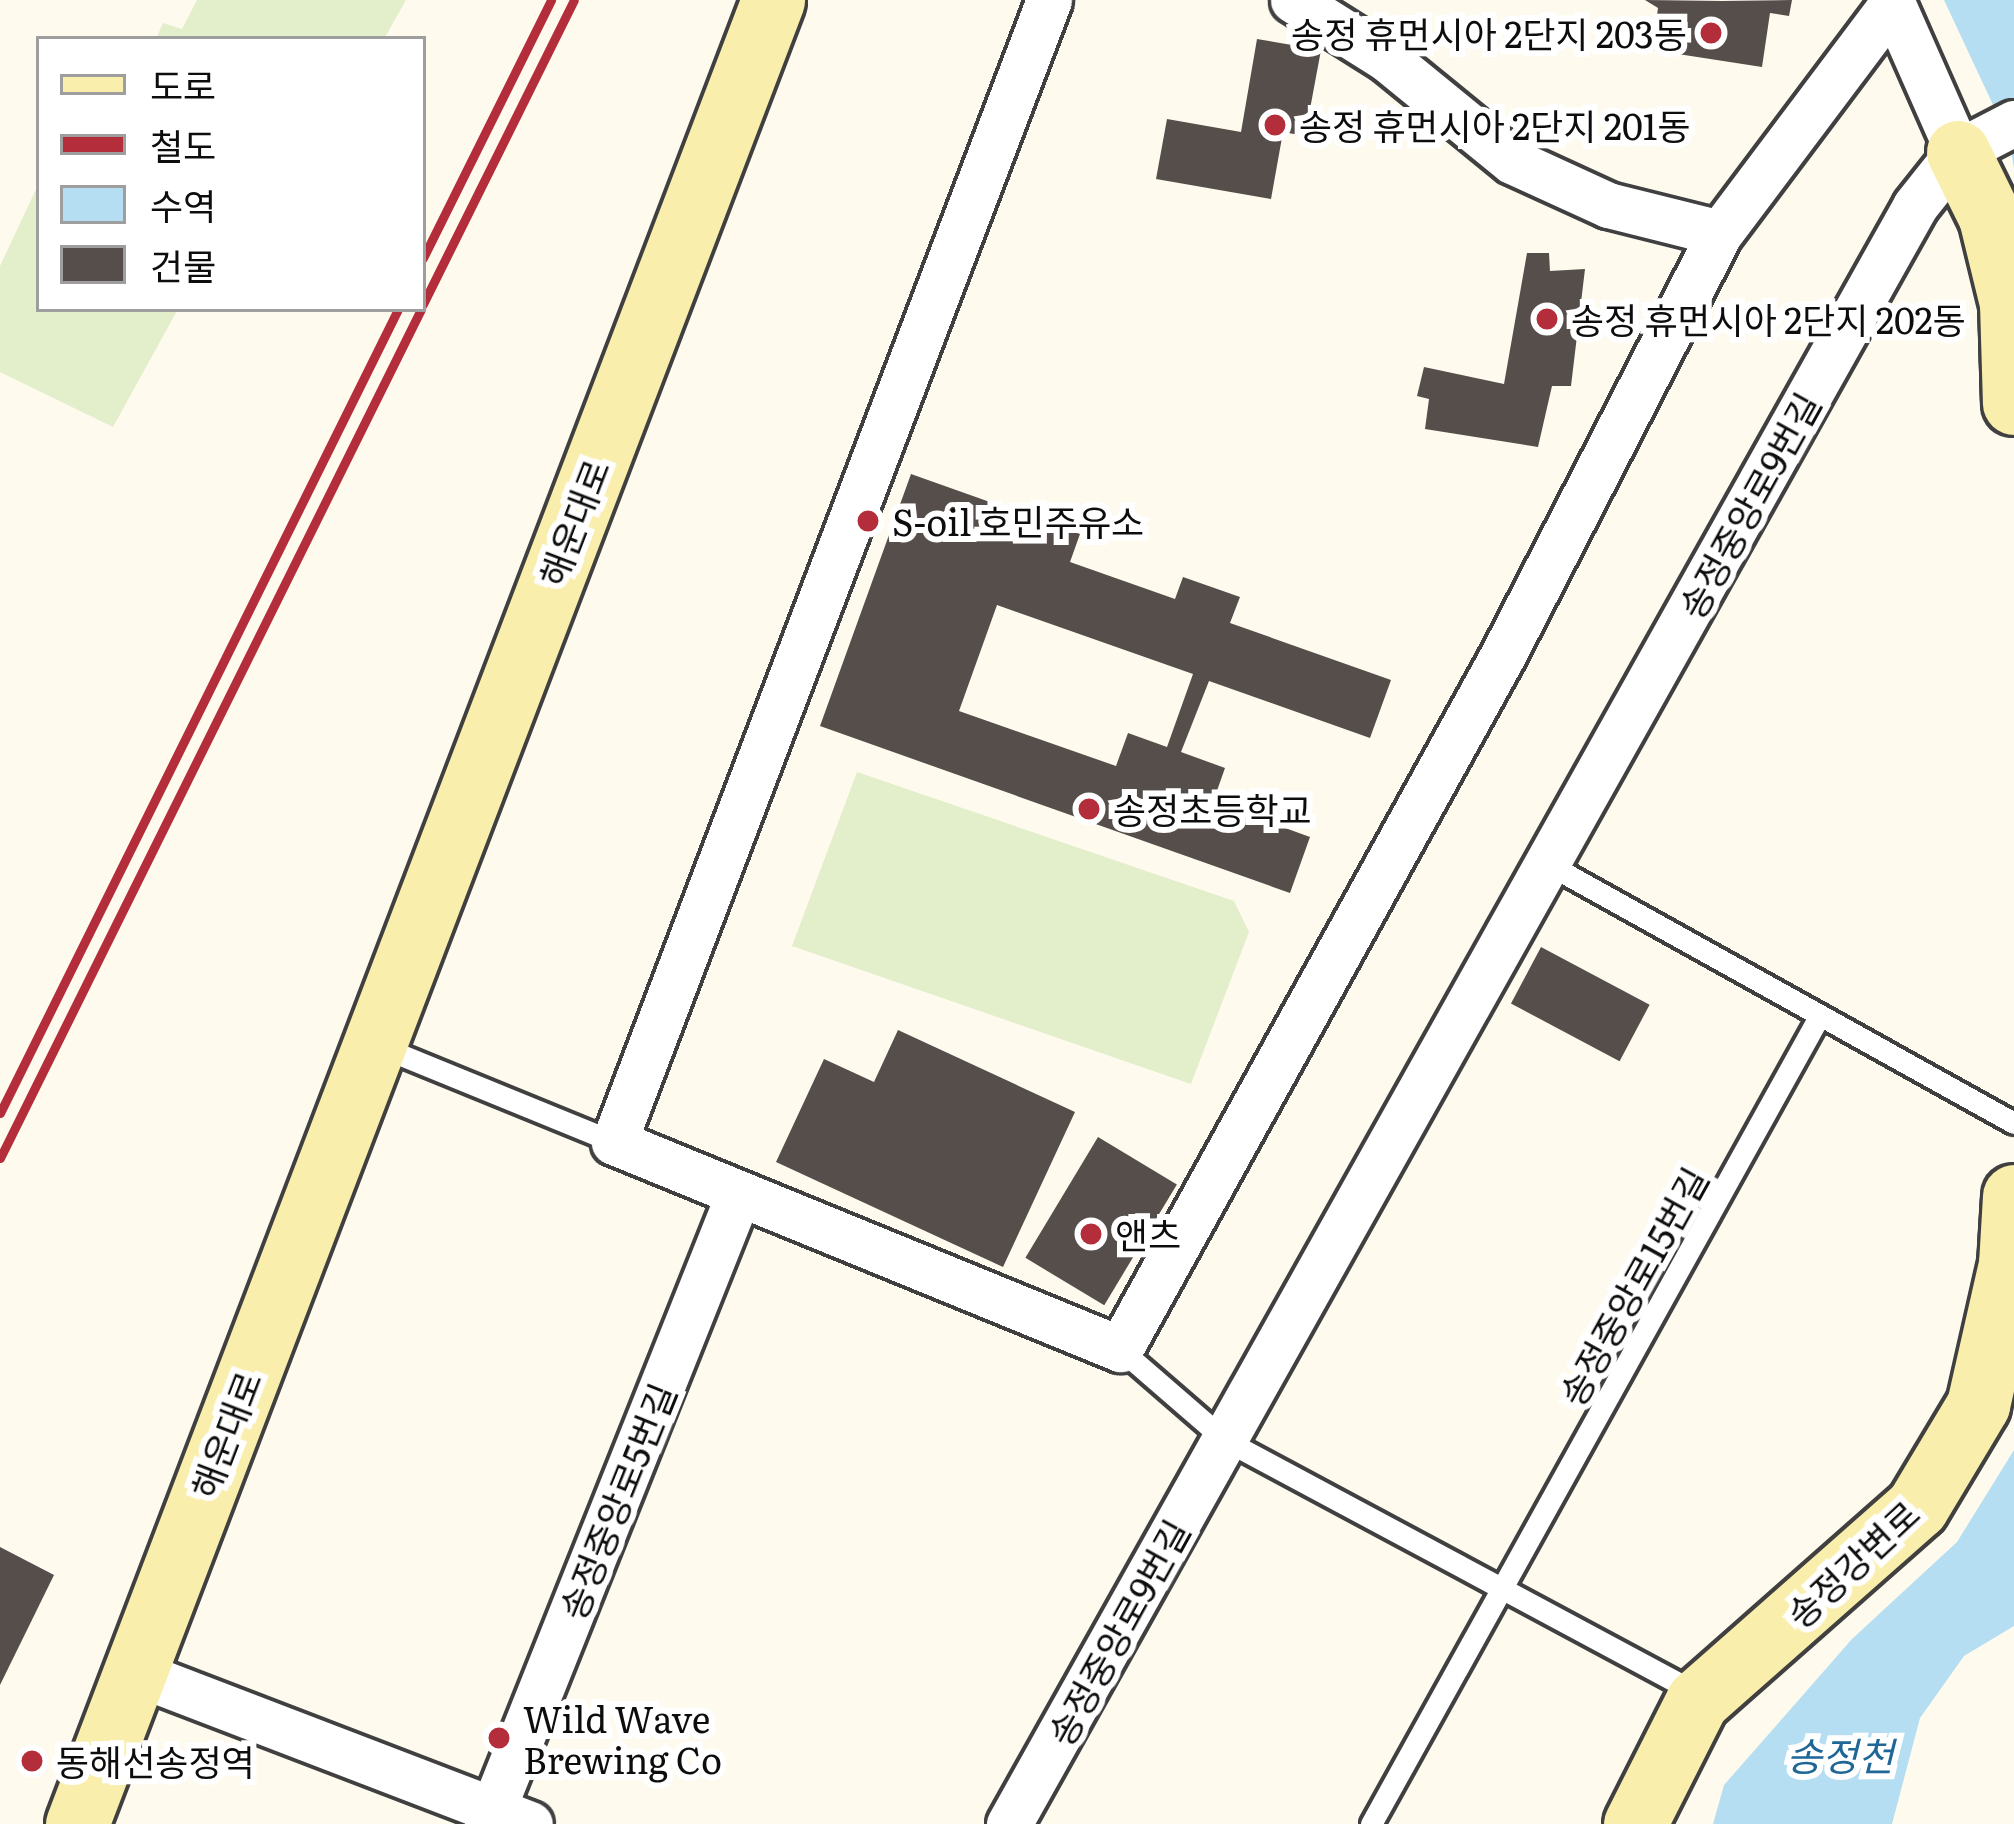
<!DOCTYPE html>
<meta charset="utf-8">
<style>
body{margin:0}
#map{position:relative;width:2014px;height:1824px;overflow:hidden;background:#fefaee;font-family:Literata,"Noto Sans KR",serif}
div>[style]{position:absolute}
.pitch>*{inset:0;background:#e3eecb}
.water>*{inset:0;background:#b5def2}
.building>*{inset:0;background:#554e4a;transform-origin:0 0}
.roads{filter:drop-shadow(3px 0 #404040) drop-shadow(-3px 0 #404040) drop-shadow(0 3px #404040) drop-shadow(0 -3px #404040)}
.lane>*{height:21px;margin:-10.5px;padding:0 10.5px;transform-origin:10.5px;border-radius:10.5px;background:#fff}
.street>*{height:45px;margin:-22.5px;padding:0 22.5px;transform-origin:22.5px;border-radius:22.5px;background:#fff}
.secondary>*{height:63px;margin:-31.5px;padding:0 31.5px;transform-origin:31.5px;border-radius:31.5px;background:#faeead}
.rail>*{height:9px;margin:-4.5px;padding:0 4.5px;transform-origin:4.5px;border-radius:4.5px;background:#b42d3a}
.dots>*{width:33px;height:33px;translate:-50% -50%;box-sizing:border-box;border:6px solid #fff;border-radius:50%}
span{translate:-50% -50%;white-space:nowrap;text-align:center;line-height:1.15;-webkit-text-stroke:12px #fff;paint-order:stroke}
.poi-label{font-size:36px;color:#0d0d0d}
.right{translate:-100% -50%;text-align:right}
.left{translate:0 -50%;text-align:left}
.street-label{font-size:36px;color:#0d0d0d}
.water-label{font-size:39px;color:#1e6797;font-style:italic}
.legend{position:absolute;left:36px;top:36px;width:390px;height:276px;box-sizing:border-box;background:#fff;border:3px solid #9e9e9e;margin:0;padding:15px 21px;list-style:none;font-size:36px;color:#0d0d0d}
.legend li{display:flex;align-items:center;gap:24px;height:60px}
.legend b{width:60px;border:3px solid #9e9e9e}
</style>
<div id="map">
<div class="pitch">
<i style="clip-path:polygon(197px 0,406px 0,384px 39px,156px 39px,163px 23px,182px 29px)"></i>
<i style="clip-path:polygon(39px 183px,39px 309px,178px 309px,113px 427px,0 372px,0 266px)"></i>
<i style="clip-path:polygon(857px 772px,1234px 901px,1249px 932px,1191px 1084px,792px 946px)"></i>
</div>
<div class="water">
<i style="clip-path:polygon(1944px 0,2014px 0,2014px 168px,2009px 139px)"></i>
<i style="clip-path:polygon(2014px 1450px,2014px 1626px,1964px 1656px,1920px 1718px,1892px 1824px,1713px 1824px,1724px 1785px,1852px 1639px,1957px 1542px)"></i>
</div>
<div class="building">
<i style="clip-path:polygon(1645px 0,1722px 1px,1792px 0,1789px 16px,1770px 13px,1762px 67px,1652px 50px,1658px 8px)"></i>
<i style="clip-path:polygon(1257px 39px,1321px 50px,1305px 136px,1283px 132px,1271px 199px,1156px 179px,1167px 119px,1241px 132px)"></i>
<i style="clip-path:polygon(1527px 253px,1549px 253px,1550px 271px,1585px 269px,1571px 386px,1552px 386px,1538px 447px,1425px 429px,1429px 399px,1417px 396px,1424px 367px,1504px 384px)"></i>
<i style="clip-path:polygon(evenodd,911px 474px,1080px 534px,1070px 562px,1175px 599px,1183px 577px,1240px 597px,1230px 623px,1391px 680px,1370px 738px,1209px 681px,1181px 752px,1225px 768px,1213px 802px,1310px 837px,1290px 893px,820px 726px,911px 474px,997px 605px,1193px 674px,1167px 747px,1128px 733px,1116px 766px,959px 711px,997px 605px)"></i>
<i style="left:1541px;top:947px;width:123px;height:64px;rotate:28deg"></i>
<i style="clip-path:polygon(898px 1030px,1075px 1112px,1003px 1267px,776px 1162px,824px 1059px,874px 1082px)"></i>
<i style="left:1098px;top:1137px;width:92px;height:141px;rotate:31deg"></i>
<i style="clip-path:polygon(0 1547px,54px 1575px,0 1685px)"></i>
</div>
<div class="roads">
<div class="lane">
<i style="left:1548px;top:864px;width:533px;rotate:29.07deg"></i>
<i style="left:379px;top:1046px;width:254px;rotate:22.2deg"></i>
<i style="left:1120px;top:1349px;width:139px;rotate:40.9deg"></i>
<i style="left:1225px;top:1440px;width:538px;rotate:28.19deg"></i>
<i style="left:1371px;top:1824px;width:925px;rotate:-60.97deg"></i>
</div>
<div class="street">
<i style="left:1049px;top:0;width:1222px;rotate:110.85deg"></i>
<i style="left:614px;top:1142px;width:547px;rotate:22.25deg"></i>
<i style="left:1120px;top:1349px;width:795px;rotate:-61.11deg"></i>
<i style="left:1504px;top:653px;width:472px;rotate:-62.8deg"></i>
<i style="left:1720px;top:233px;width:288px;rotate:-53.1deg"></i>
<i style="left:1293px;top:0;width:111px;rotate:32.1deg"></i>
<i style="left:1387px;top:59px;width:161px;rotate:39.2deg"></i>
<i style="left:1512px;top:161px;width:106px;rotate:24.6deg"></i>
<i style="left:1608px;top:205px;width:115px;rotate:14deg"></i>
<i style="left:1891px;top:0;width:166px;rotate:66.2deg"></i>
<i style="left:134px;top:1672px;width:424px;rotate:21deg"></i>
<i style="left:487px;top:1824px;width:679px;rotate:-68.23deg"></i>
<i style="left:1009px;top:1824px;width:1854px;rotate:-60.75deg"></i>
<i style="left:1915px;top:206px;width:69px;rotate:-51.5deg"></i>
<i style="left:1958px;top:152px;width:63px;rotate:-27.4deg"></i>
</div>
<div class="secondary">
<i style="left:1958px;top:152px;width:72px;rotate:63.8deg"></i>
<i style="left:1990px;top:217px;width:89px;rotate:76.3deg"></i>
<i style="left:2011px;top:303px;width:100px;rotate:88.3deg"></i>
<i style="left:77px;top:1824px;width:1952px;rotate:-69.11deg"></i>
<i style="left:1635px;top:1824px;width:138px;rotate:-63.2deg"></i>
<i style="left:1697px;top:1701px;width:293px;rotate:-41.4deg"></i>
<i style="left:1917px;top:1507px;width:119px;rotate:-59.1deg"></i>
<i style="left:1978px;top:1405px;width:145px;rotate:-77.2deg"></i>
<i style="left:2010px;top:1264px;width:68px;rotate:-86.6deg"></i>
</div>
</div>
<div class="rail">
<i style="left:423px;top:258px;width:288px;rotate:-63.6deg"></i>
<i style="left:423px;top:304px;width:339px;rotate:-63.6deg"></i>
<i style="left:0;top:1113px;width:897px;rotate:-63.66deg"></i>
<i style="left:0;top:1158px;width:948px;rotate:-63.62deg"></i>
</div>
<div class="dots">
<i style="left:1711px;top:33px;background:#b42d3a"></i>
<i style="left:1275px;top:125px;background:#b42d3a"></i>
<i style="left:1547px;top:319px;background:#b42d3a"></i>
<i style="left:868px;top:521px;background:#b42d3a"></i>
<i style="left:1089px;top:809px;background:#b42d3a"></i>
<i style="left:1091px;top:1234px;background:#b42d3a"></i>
<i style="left:499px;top:1738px;background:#b42d3a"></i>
<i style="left:32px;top:1761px;background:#b42d3a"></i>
</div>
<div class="poi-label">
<span class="right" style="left:1687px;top:33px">송정 휴먼시아 2단지 203동</span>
<span class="left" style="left:1299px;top:125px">송정 휴먼시아 2단지 201동</span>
<span class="left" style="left:1571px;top:319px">송정 휴먼시아 2단지 202동</span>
<span class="left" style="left:892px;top:521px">S-oil 호민주유소</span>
<span class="left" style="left:1113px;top:809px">송정초등학교</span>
<span class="left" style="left:1115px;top:1234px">앤츠</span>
<span class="left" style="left:523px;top:1738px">Wild Wave<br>Brewing Co</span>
<span class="left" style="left:56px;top:1761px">동해선송정역</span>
</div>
<div class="street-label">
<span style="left:1748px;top:505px;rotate:-61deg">송정중앙로9번길</span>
<span style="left:573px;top:522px;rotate:-69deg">해운대로</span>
<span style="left:1632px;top:1286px;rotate:-61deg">송정중앙로15번길</span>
<span style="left:225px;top:1434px;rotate:-69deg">해운대로</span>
<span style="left:616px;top:1501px;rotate:-68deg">송정중앙로5번길</span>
<span style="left:1852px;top:1563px;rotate:-43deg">송정강변로</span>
<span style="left:1117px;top:1632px;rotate:-61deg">송정중앙로9번길</span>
</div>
<div class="water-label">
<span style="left:1840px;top:1754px">송정천</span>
</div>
<ul class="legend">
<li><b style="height:15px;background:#faeead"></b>도로</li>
<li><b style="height:15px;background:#b42d3a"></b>철도</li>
<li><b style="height:33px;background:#b5def2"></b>수역</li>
<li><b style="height:33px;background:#554e4a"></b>건물</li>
</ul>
</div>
